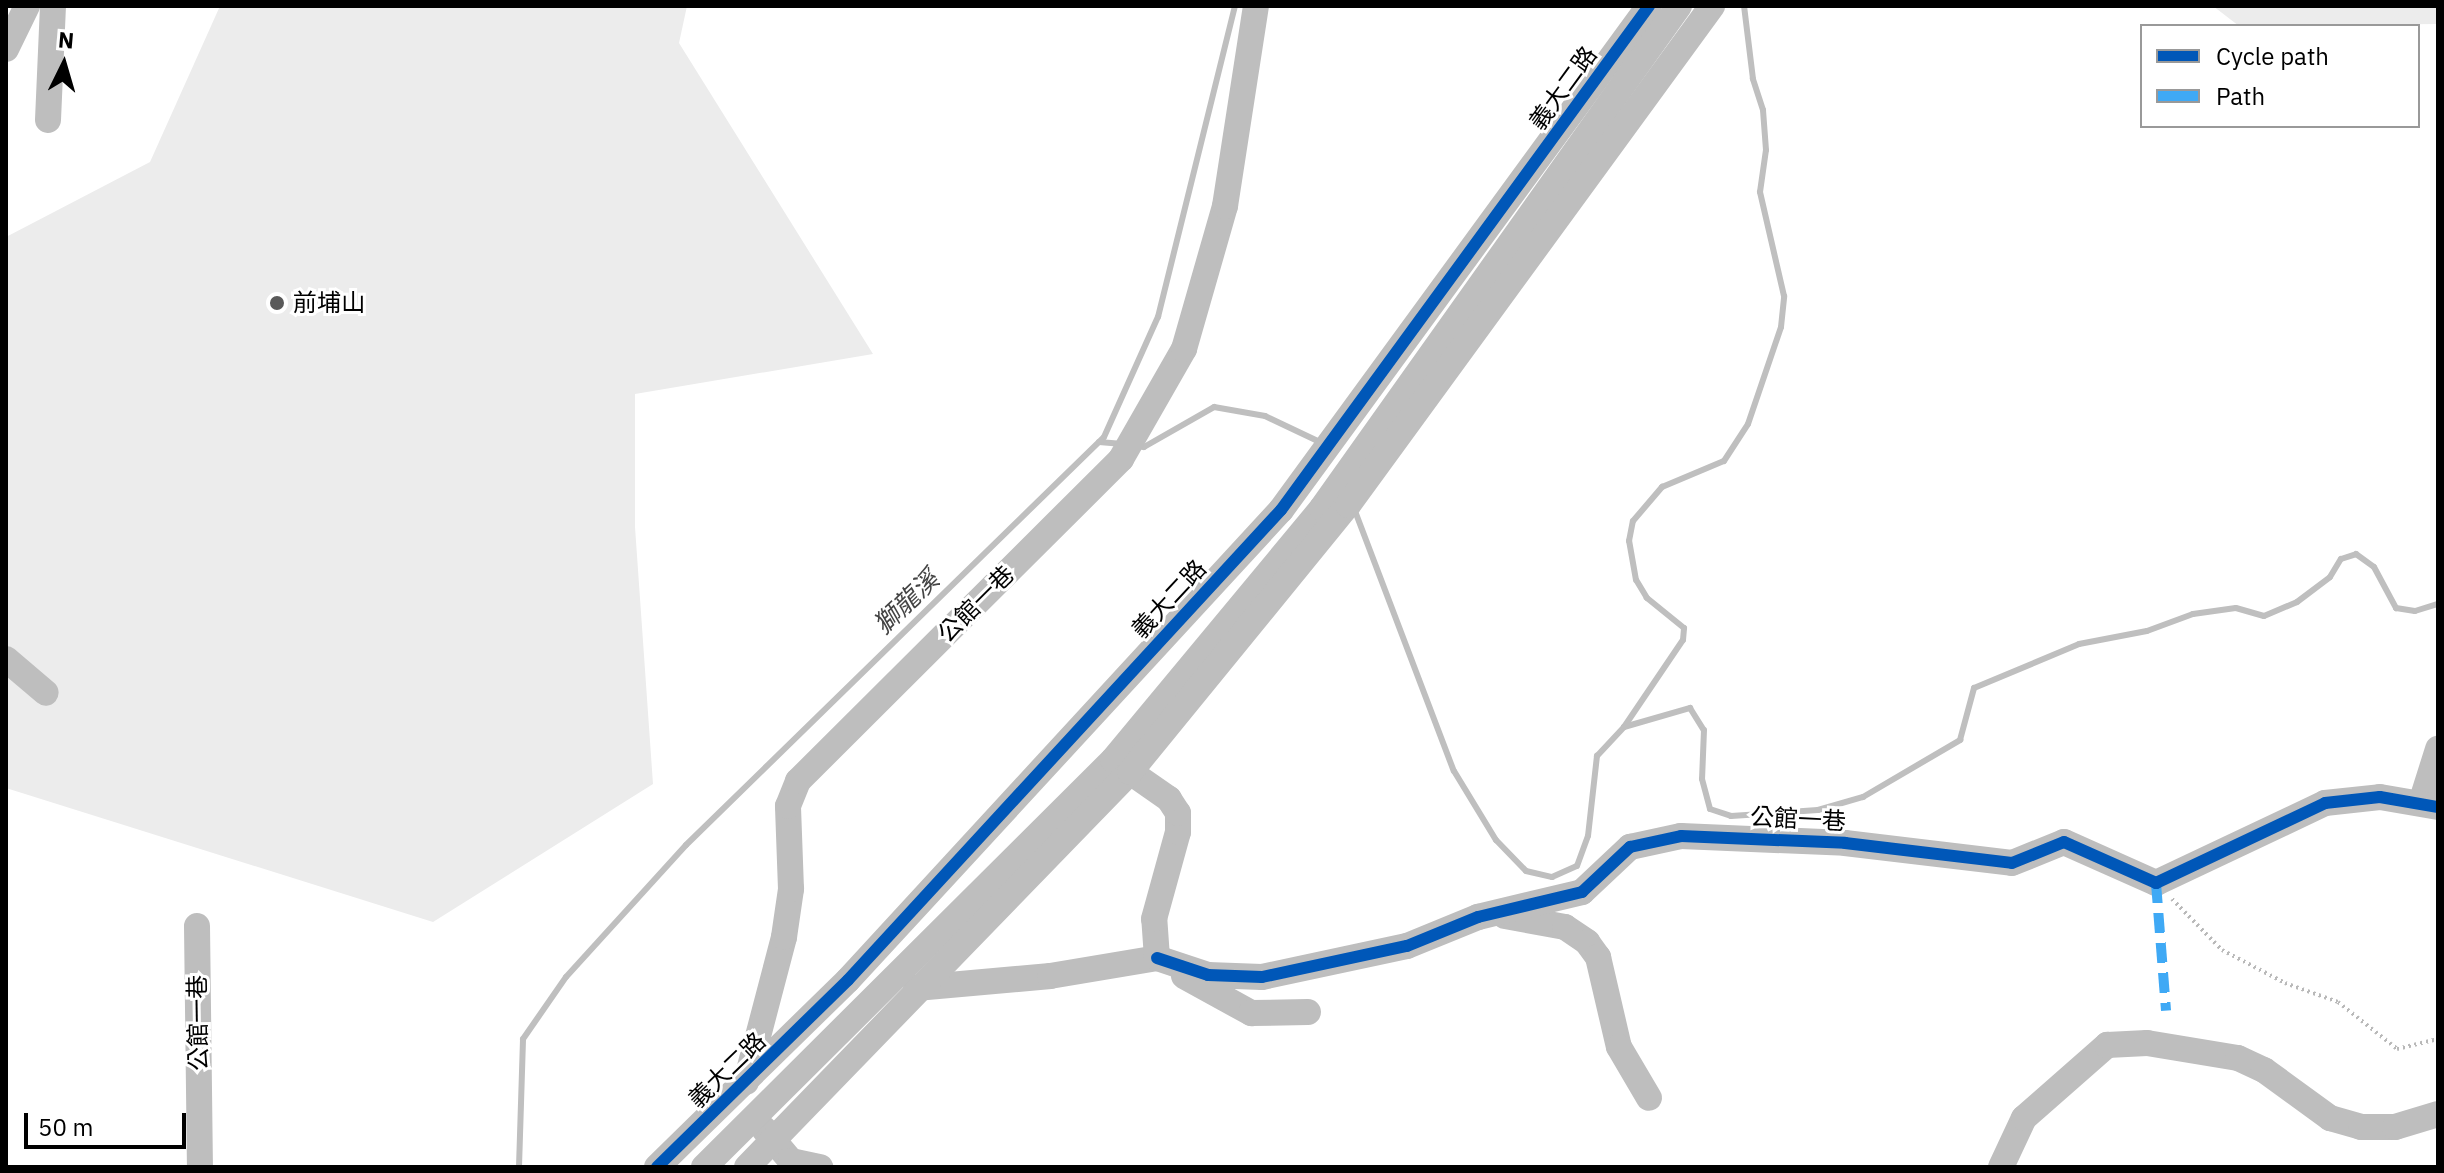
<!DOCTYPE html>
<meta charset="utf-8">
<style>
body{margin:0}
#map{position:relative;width:2444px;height:1173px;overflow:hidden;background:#fff;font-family:"IBM Plex Sans","Noto Sans TC",sans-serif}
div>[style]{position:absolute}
.green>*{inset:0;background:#ececec}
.stream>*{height:6px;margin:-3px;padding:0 3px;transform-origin:3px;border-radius:3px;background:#bfbfbf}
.path>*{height:4px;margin-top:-2px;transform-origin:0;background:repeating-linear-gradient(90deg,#b9b9b9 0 2px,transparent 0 6px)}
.minor>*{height:26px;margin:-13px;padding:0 13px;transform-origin:13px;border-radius:13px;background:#bebebe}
.quiet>*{height:10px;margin-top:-5px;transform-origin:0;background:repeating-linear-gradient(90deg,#3fa9f5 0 20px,transparent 0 30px)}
.cycleway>*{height:12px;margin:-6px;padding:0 6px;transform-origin:6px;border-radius:6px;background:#0057b8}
.dots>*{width:22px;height:22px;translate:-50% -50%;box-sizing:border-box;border:4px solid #fff;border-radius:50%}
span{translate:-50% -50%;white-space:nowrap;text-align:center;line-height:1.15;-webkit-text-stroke:6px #fff;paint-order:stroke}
.street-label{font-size:24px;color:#000}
.poi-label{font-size:24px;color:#000}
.left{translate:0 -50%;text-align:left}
.water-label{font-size:26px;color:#444;font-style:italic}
.frame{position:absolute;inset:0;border:8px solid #000;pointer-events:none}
.legend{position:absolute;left:2140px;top:24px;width:280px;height:104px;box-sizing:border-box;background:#fff;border:2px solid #999;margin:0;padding:10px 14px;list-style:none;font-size:24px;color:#000}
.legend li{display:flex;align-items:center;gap:16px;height:40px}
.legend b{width:40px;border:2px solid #999}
.north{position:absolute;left:24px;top:24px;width:80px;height:80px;-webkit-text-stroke:6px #fff;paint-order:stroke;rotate:5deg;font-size:22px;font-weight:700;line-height:32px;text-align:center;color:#000}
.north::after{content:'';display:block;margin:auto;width:28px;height:36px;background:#000;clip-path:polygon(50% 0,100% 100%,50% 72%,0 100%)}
.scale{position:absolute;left:24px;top:1113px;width:162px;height:36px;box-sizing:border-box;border:4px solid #000;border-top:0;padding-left:10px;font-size:24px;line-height:28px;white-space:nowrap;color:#000;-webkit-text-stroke:6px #fff;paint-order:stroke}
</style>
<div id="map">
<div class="green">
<i style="clip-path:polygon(220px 6px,687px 6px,679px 43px,873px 354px,635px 394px,635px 527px,653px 784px,433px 922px,6px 788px,6px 237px,150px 162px)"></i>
<i style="clip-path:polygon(2213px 6px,2438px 6px,2438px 24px,2239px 26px)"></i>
</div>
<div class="stream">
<i style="left:1099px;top:442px;width:21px;rotate:5deg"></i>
<i style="left:1135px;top:446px;width:9px;rotate:6deg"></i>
<i style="left:1144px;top:447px;width:81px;rotate:-29.7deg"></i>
<i style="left:1214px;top:407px;width:52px;rotate:10deg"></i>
<i style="left:1265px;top:416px;width:63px;rotate:25.3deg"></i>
<i style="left:1355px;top:511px;width:278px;rotate:69.2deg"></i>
<i style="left:1454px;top:771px;width:81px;rotate:58.7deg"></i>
<i style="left:1496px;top:840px;width:43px;rotate:45.9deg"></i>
<i style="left:1526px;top:871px;width:27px;rotate:13deg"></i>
<i style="left:1552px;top:877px;width:27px;rotate:-24deg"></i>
<i style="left:1577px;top:866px;width:32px;rotate:-70deg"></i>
<i style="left:1588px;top:836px;width:81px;rotate:-83.6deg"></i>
<i style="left:1597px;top:756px;width:40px;rotate:-47deg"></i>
<i style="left:1624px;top:727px;width:69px;rotate:-16.1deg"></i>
<i style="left:1690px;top:708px;width:26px;rotate:58deg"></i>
<i style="left:1704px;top:730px;width:49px;rotate:92.3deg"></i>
<i style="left:1702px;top:779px;width:31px;rotate:75deg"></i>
<i style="left:1710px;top:809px;width:22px;rotate:18deg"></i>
<i style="left:1731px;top:816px;width:87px;rotate:-3.9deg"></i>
<i style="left:1818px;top:810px;width:47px;rotate:-16.1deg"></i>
<i style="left:1863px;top:797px;width:113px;rotate:-30.4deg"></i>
<i style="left:1960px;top:740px;width:54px;rotate:-74.9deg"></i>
<i style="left:1974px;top:688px;width:114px;rotate:-22.7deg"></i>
<i style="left:2079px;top:644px;width:69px;rotate:-10.8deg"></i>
<i style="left:2147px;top:631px;width:49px;rotate:-20.3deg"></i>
<i style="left:2193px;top:614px;width:43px;rotate:-7.9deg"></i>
<i style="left:2236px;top:608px;width:29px;rotate:16deg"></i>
<i style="left:2264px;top:616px;width:36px;rotate:-23deg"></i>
<i style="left:2297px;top:602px;width:41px;rotate:-37.1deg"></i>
<i style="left:2330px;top:577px;width:21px;rotate:-59deg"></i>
<i style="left:2341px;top:559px;width:16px;rotate:-18deg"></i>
<i style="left:2356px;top:554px;width:22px;rotate:36deg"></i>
<i style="left:2374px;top:567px;width:47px;rotate:61.8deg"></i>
<i style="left:2396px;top:608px;width:19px;rotate:9deg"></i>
<i style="left:2415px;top:611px;width:24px;rotate:-17deg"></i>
<i style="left:1624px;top:727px;width:105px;rotate:-55.9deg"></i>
<i style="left:1683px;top:640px;width:12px;rotate:-85deg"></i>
<i style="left:1684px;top:628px;width:48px;rotate:-141deg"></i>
<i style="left:1647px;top:598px;width:21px;rotate:-121deg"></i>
<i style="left:1636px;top:580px;width:40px;rotate:-100deg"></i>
<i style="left:1629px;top:541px;width:20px;rotate:-79deg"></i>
<i style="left:1633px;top:521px;width:45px;rotate:-49.5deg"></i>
<i style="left:1662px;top:487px;width:67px;rotate:-22.8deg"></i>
<i style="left:1724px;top:461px;width:44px;rotate:-57deg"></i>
<i style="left:1748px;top:424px;width:102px;rotate:-71.2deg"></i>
<i style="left:1781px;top:327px;width:31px;rotate:-84deg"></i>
<i style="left:1784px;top:296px;width:107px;rotate:-103deg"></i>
<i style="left:1760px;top:192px;width:42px;rotate:-81.9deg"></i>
<i style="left:1766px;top:150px;width:40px;rotate:-94.3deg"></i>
<i style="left:1763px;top:110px;width:33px;rotate:-108deg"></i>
<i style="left:1753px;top:79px;width:74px;rotate:-97deg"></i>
<i style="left:519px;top:1167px;width:128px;rotate:-88.2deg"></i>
<i style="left:523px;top:1039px;width:75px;rotate:-55.3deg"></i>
<i style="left:566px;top:977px;width:178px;rotate:-47.7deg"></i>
<i style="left:686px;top:845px;width:584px;rotate:-44.31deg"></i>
<i style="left:1104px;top:437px;width:132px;rotate:-65.8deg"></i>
<i style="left:1158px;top:317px;width:320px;rotate:-76.1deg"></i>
</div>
<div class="path">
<i style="left:2172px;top:899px;width:71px;rotate:45.6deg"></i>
<i style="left:2222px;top:950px;width:71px;rotate:27.6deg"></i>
<i style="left:2285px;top:983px;width:56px;rotate:19.7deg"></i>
<i style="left:2338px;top:1002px;width:75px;rotate:38.5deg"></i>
<i style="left:2397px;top:1049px;width:42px;rotate:-13.7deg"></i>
</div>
<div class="minor">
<i style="left:6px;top:49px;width:48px;rotate:-64deg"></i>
<i style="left:48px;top:120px;width:114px;rotate:-87.5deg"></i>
<i style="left:6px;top:659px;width:52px;rotate:40.4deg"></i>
<i style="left:2421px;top:803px;width:57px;rotate:-72.5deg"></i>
<i style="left:1505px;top:916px;width:61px;rotate:10.4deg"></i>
<i style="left:1565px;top:927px;width:27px;rotate:34deg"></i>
<i style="left:1587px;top:942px;width:19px;rotate:54deg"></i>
<i style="left:1598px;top:957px;width:92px;rotate:76.9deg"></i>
<i style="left:1619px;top:1047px;width:59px;rotate:59.5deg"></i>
<i style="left:197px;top:926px;width:241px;rotate:89.3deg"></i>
<i style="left:1157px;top:958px;width:54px;rotate:18.4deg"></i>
<i style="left:1208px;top:975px;width:54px;rotate:2.1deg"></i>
<i style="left:1262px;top:977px;width:148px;rotate:-12.1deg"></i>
<i style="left:1407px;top:946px;width:77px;rotate:-22.2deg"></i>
<i style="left:1478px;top:917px;width:107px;rotate:-13.5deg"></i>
<i style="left:1582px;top:892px;width:66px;rotate:-43.2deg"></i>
<i style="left:1630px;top:847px;width:52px;rotate:-12.2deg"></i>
<i style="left:1681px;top:836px;width:164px;rotate:2.4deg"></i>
<i style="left:1845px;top:843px;width:168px;rotate:6.8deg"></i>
<i style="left:2012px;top:863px;width:56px;rotate:-22deg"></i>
<i style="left:2064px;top:842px;width:101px;rotate:24deg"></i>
<i style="left:2156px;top:883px;width:187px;rotate:-25.3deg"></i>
<i style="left:2325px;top:803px;width:55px;rotate:-6.2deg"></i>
<i style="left:2380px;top:797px;width:59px;rotate:9.8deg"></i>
<i style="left:1184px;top:976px;width:77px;rotate:28.9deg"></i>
<i style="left:1251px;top:1013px;width:57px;rotate:-1deg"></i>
<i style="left:916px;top:988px;width:135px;rotate:-5.1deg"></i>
<i style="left:1050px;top:976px;width:109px;rotate:-9.5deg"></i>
<i style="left:1157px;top:958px;width:39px;rotate:-94deg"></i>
<i style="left:1154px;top:919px;width:90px;rotate:-74.6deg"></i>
<i style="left:1178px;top:832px;width:19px;rotate:-90deg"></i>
<i style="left:1178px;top:813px;width:17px;rotate:-123deg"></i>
<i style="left:1169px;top:799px;width:65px;rotate:-145.1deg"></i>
<i style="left:746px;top:1082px;width:150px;rotate:-75.3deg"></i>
<i style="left:784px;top:937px;width:49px;rotate:-81.7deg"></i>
<i style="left:791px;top:889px;width:83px;rotate:-92.1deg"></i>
<i style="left:788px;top:806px;width:27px;rotate:-68deg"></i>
<i style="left:798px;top:781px;width:456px;rotate:-44.9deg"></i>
<i style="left:1121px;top:459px;width:127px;rotate:-60.2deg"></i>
<i style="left:1184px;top:349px;width:149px;rotate:-74deg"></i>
<i style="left:1225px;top:206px;width:202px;rotate:-81.2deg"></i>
<i style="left:764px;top:1129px;width:42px;rotate:49.8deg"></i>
<i style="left:791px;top:1161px;width:30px;rotate:12deg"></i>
<i style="left:657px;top:1167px;width:267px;rotate:-44.4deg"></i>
<i style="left:848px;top:980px;width:639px;rotate:-47.35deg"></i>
<i style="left:1281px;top:510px;width:624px;rotate:-53.86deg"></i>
<i style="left:704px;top:1167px;width:577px;rotate:-44.86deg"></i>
<i style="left:1113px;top:760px;width:327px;rotate:-50.3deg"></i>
<i style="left:1322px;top:508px;width:616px;rotate:-54.58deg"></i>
<i style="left:747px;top:1167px;width:550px;rotate:-45.88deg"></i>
<i style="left:1130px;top:772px;width:345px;rotate:-50.8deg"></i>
<i style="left:1348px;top:505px;width:618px;rotate:-53.89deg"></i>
<i style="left:2001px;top:1167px;width:54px;rotate:-64.9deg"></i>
<i style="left:2024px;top:1118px;width:111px;rotate:-41.3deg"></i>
<i style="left:2107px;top:1045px;width:40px;rotate:-2.9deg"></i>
<i style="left:2147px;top:1043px;width:92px;rotate:9.4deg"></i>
<i style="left:2238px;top:1058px;width:29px;rotate:25deg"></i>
<i style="left:2264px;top:1070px;width:82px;rotate:36deg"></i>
<i style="left:2330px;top:1118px;width:32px;rotate:16deg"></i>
<i style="left:2361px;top:1127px;width:34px"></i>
<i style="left:2395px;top:1127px;width:45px;rotate:-16.8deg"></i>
</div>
<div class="quiet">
<i style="left:2156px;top:883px;width:128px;rotate:85.5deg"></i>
</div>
<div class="cycleway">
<i style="left:1157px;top:958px;width:54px;rotate:18.4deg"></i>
<i style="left:1208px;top:975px;width:54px;rotate:2.1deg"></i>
<i style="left:1262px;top:977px;width:148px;rotate:-12.1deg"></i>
<i style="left:1407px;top:946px;width:77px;rotate:-22.2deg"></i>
<i style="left:1478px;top:917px;width:107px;rotate:-13.5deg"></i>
<i style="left:1582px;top:892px;width:66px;rotate:-43.2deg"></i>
<i style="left:1630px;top:847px;width:52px;rotate:-12.2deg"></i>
<i style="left:1681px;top:836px;width:164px;rotate:2.4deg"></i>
<i style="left:1845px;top:843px;width:168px;rotate:6.8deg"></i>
<i style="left:2012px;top:863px;width:56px;rotate:-22deg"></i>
<i style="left:2064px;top:842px;width:101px;rotate:24deg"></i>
<i style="left:2156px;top:883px;width:187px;rotate:-25.3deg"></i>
<i style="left:2325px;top:803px;width:55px;rotate:-6.2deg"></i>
<i style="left:2380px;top:797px;width:59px;rotate:9.8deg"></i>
<i style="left:657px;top:1167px;width:267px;rotate:-44.4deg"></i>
<i style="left:848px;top:980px;width:639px;rotate:-47.35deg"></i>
<i style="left:1281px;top:510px;width:624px;rotate:-53.86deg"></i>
</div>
<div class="dots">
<i style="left:277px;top:303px;background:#595959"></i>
</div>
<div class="street-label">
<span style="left:1563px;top:88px;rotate:-54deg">義大二路</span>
<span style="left:1169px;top:599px;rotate:-47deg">義大二路</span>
<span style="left:976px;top:604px;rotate:-45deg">公館一巷</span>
<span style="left:1798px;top:819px;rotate:3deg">公館一巷</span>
<span style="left:198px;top:1023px;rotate:-91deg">公館一巷</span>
<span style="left:727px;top:1070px;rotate:-44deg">義大二路</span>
</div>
<div class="poi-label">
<span class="left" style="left:293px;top:303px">前埔山</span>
</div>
<div class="water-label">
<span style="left:906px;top:602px;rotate:-44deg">獅龍溪</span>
</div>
<div class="frame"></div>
<ul class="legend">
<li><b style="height:10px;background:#0057b8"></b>Cycle path</li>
<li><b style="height:10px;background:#3fa9f5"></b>Path</li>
</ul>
<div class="north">N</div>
<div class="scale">50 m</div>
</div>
